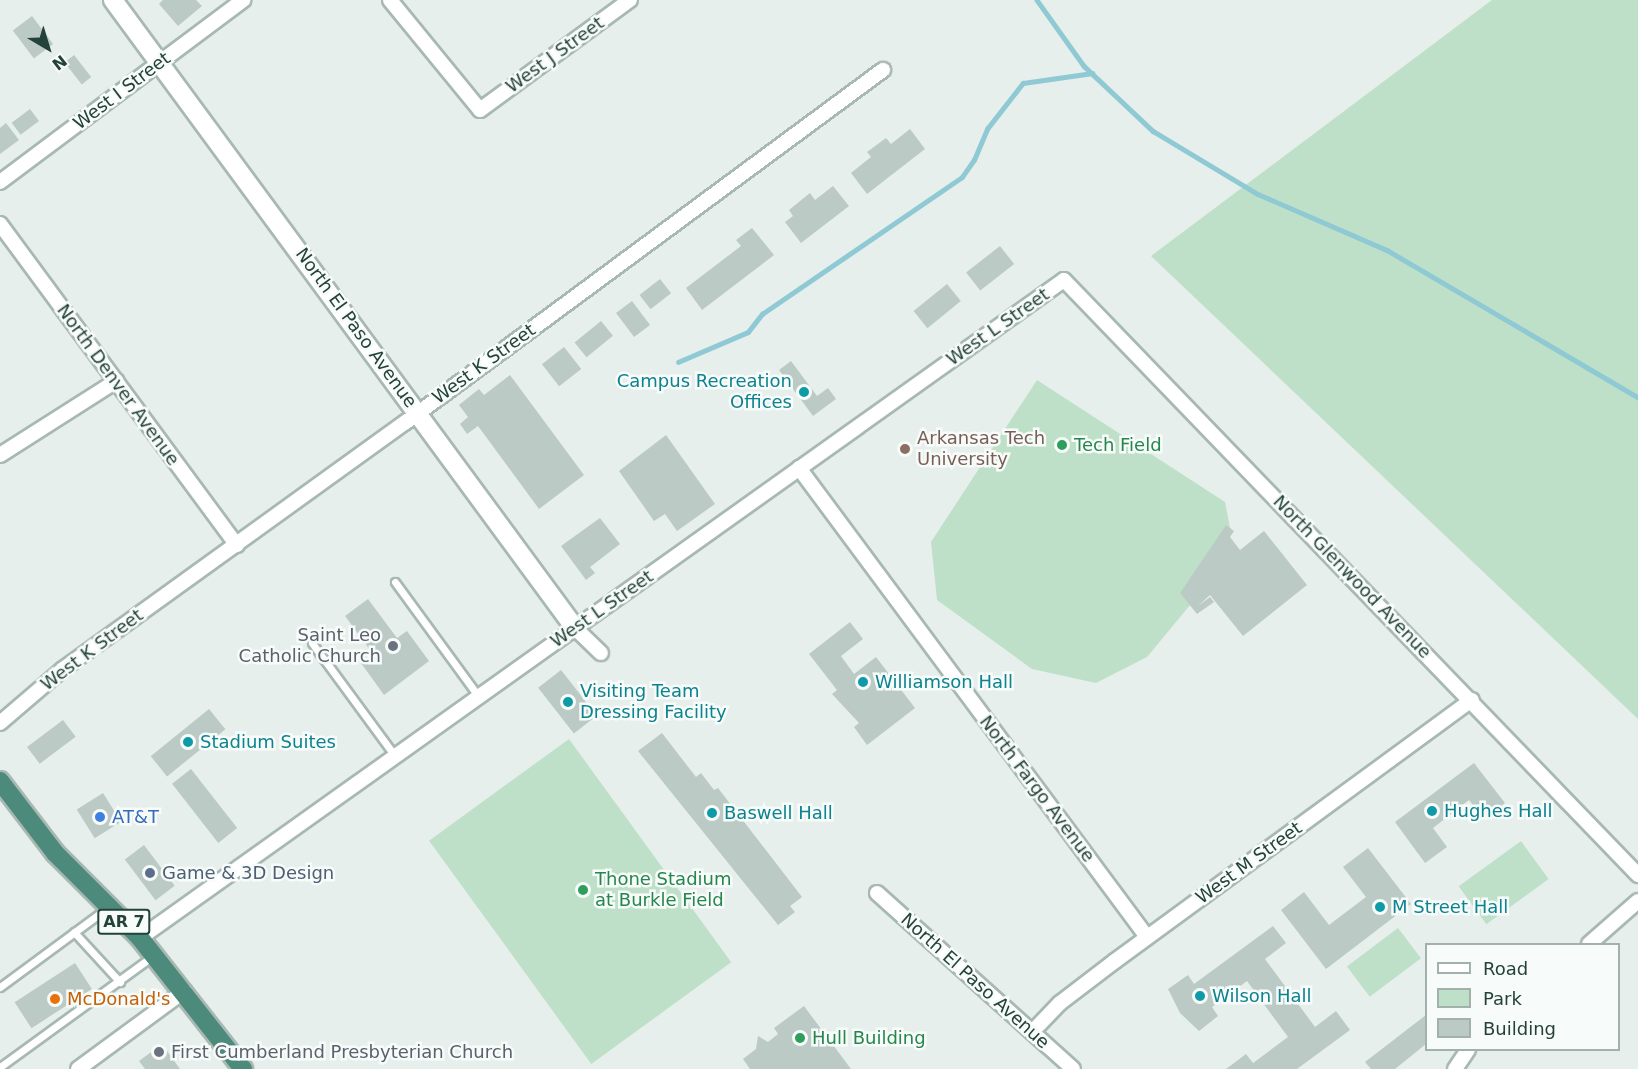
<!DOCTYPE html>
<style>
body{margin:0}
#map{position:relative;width:1638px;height:1069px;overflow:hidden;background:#e6efeb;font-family:"DejaVu Sans",sans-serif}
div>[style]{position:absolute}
.green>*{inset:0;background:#bfe0c8;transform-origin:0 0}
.stream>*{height:4.5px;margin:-2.25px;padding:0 2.25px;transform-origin:2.25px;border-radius:2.25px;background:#8ec9d4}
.building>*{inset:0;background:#bbcac4;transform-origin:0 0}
.roads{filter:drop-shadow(2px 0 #a8b8b2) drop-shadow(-2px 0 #a8b8b2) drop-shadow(0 2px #a8b8b2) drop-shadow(0 -2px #a8b8b2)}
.service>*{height:7px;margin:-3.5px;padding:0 3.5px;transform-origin:3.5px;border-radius:3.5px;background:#fff}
.minor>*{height:14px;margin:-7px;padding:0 7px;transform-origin:7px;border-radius:7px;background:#fff}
.tertiary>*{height:18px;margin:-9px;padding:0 9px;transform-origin:9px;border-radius:9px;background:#fff}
.trunk>*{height:18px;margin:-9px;padding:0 9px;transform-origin:9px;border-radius:9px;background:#4c8a7c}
.dots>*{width:16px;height:16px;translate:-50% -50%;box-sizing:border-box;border:3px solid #f7fbf9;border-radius:50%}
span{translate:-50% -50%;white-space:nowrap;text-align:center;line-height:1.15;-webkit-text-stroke:5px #f7fbf9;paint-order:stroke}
.shield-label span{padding:2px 4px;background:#f7fbf9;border:2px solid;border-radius:4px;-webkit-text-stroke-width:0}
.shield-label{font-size:16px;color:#24423a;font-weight:700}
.street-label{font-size:18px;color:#24423a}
.culture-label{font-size:18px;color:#0d838f}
.right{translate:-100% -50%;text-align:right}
.left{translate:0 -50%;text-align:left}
.education-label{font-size:18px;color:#785e54}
.leisure-label{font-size:18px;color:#27864d}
.worship-label{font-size:18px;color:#5b616d}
.shop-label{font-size:18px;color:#366cbe}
.service-label{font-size:18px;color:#4e5e75}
.food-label{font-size:18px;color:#c56008}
.legend{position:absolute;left:1425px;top:943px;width:195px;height:108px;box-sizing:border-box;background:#f7fbf9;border:2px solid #a3b1ad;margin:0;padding:8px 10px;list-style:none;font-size:18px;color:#24423a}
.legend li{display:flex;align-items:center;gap:12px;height:30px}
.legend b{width:30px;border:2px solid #a3b1ad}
.north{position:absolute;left:18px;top:18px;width:60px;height:60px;-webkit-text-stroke:4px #f7fbf9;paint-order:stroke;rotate:142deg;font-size:16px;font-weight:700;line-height:24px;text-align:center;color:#24423a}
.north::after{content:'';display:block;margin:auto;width:21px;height:27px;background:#24423a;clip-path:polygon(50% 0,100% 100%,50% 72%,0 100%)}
</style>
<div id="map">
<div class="green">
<i style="clip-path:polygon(1492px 0,1638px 0,1638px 719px,1151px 256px)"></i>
<i style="clip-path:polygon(1037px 380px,1225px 502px,1230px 528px,1200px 593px,1147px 657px,1096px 683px,1032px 669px,937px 600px,931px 542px)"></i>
<i style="left:569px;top:739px;width:276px;height:173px;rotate:54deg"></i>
<i style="left:1521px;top:841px;width:47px;height:77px;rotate:54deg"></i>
<i style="left:1398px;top:928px;width:38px;height:64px;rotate:53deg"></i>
</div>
<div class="stream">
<i style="left:1037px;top:0;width:81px;rotate:54.5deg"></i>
<i style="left:1084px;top:66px;width:95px;rotate:43.3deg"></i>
<i style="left:1153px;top:131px;width:122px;rotate:31deg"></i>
<i style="left:1258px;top:194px;width:141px;rotate:23.5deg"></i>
<i style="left:1387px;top:250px;width:291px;rotate:30.4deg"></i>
<i style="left:678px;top:362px;width:76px;rotate:-23.2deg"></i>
<i style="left:748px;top:332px;width:23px;rotate:-52deg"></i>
<i style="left:762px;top:314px;width:242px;rotate:-34.4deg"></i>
<i style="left:962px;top:177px;width:21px;rotate:-55deg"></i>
<i style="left:974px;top:160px;width:34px;rotate:-67deg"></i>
<i style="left:987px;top:129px;width:58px;rotate:-52deg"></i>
<i style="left:1023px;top:83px;width:70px;rotate:-8.2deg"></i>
</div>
<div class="building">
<i style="clip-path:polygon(163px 0,196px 0,202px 6px,178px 26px,159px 4px)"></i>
<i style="left:32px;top:16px;width:35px;height:24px;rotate:53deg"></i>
<i style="left:74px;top:55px;width:28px;height:12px;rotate:52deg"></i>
<i style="left:30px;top:109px;width:15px;height:23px;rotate:53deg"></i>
<i style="clip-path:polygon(6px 123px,19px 140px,0 154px,0 128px)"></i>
<i style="clip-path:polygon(910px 129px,925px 149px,867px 194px,851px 173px,871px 157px,867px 152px,886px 138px,891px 144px)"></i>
<i style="clip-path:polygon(833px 186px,849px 206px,801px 243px,785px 222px,793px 216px,789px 210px,810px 193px,815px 200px)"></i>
<i style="clip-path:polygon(752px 228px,774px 255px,702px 310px,686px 288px,741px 246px,736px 240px)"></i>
<i style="left:1000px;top:246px;width:23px;height:43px;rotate:52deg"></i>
<i style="left:660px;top:279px;width:18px;height:26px;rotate:52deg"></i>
<i style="left:947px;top:284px;width:22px;height:43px;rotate:51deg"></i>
<i style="left:632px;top:301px;width:30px;height:20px;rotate:53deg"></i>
<i style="left:601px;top:321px;width:19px;height:34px;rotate:51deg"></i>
<i style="left:564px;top:347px;width:28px;height:28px;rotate:52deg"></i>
<i style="clip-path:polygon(791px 361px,817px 396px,828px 388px,836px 399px,813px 416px,779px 370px)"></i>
<i style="clip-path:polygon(510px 375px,584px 475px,539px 509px,478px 426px,467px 434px,460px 424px,468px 417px,459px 405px,479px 389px,484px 395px)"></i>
<i style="clip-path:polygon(666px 435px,715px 504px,677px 531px,665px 514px,654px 521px,619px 471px)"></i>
<i style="clip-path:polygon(600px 518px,620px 544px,590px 567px,595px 573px,586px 580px,561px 546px)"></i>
<i style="clip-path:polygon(1226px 525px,1234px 531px,1230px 537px,1240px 550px,1264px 531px,1307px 585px,1243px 636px,1210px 595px,1198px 606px,1210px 597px,1214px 602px,1197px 614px,1180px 593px)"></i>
<i style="clip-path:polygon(368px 599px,397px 638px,407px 631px,429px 661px,384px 695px,361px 663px,373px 654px,345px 616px)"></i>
<i style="clip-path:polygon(850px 622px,863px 639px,841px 656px,854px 674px,876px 657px,915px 708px,867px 745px,854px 727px,859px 723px,832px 694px,837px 690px,809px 654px)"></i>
<i style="left:561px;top:670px;width:58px;height:29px;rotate:52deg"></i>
<i style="left:209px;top:709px;width:26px;height:75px;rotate:51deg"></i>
<i style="left:63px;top:720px;width:21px;height:45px;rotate:53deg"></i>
<i style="clip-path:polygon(662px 733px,696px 777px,701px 773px,714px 790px,718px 788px,802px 897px,790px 906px,795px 912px,778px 925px,638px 751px)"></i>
<i style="clip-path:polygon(1474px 763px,1505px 803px,1484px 819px,1469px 800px,1433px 828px,1447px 847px,1425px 863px,1395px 822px)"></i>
<i style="left:191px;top:769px;width:75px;height:24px;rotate:52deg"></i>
<i style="left:103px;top:793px;width:34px;height:31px;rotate:58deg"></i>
<i style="left:144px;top:845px;width:51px;height:24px;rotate:53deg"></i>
<i style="clip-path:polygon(1368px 848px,1411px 904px,1326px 969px,1281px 910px,1304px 892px,1329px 925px,1366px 897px,1343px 867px)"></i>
<i style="clip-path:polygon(1273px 926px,1286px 943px,1265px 959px,1315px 1027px,1336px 1011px,1350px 1030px,1297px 1069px,1226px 1069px,1246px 1054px,1253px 1063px,1288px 1037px,1247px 981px,1212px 1007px,1218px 1016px,1199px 1031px,1180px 1013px,1168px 989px,1188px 975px,1194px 984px)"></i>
<i style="left:75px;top:963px;width:31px;height:72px;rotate:57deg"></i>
<i style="clip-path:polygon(804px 1006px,851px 1069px,750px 1069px,743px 1059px,756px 1049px,758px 1036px,768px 1042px,778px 1034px,774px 1028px)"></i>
<i style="clip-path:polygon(1426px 1015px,1426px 1044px,1395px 1069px,1371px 1069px,1365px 1062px)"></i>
<i style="clip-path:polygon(162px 1044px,180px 1069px,145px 1069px,139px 1061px)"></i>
</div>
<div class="roads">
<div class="service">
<i style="left:395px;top:582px;width:141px;rotate:53.9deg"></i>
<i style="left:312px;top:643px;width:140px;rotate:53.7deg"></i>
<i style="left:74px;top:932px;width:68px;rotate:47.4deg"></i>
<i style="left:0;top:987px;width:133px;rotate:-36.4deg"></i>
<i style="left:0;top:1067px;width:189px;rotate:-36deg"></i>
</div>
<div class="minor">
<i style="left:390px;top:0;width:142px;rotate:50.7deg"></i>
<i style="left:480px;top:110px;width:186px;rotate:-36.3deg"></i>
<i style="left:0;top:182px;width:304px;rotate:-36.8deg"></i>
<i style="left:0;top:224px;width:399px;rotate:53.6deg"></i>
<i style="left:0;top:455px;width:138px;rotate:-32.5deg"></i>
<i style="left:799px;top:468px;width:584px;rotate:53.42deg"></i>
<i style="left:575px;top:628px;width:36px;rotate:44deg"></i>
<i style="left:0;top:723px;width:83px;rotate:-40.6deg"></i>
<i style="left:63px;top:669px;width:423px;rotate:-35.8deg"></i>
<i style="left:406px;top:422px;width:593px;rotate:-36.43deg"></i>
<i style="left:877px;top:893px;width:263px;rotate:41.9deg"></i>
<i style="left:140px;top:938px;width:1134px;rotate:-35.46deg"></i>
<i style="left:1064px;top:280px;width:827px;rotate:46.03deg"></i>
<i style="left:1589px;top:944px;width:65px;rotate:-41.3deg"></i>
<i style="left:1032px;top:1032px;width:40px;rotate:-46deg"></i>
<i style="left:1060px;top:1003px;width:69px;rotate:-37.4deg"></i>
<i style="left:1115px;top:961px;width:442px;rotate:-36.2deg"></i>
<i style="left:78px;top:1069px;width:132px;rotate:-36.3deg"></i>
<i style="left:1455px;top:1069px;width:23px;rotate:-56deg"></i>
</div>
<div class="tertiary">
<i style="left:113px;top:0;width:780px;rotate:53.66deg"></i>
</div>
<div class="trunk">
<i style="left:0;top:781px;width:91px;rotate:52.6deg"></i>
<i style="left:55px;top:853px;width:120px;rotate:45deg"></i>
<i style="left:140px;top:938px;width:167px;rotate:51.8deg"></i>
</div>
</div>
<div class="dots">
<i style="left:804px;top:392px;background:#0f9aa8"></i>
<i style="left:1062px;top:445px;background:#2e9e5b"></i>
<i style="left:905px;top:449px;background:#8d6e63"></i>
<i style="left:393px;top:646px;background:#6b7280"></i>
<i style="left:863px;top:682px;background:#0f9aa8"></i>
<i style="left:568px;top:702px;background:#0f9aa8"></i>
<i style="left:188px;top:742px;background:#0f9aa8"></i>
<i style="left:1432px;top:811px;background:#0f9aa8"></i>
<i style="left:712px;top:813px;background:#0f9aa8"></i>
<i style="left:100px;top:817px;background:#3f7fe0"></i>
<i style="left:150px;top:873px;background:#5c6f8a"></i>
<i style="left:583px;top:890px;background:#2e9e5b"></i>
<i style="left:1380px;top:907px;background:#0f9aa8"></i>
<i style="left:1200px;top:996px;background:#0f9aa8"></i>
<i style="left:55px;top:999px;background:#e8710a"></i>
<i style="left:800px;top:1038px;background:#2e9e5b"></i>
<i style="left:159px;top:1052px;background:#6b7280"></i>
</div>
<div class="shield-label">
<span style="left:124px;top:922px">AR 7</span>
</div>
<div class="street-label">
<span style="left:555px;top:55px;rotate:-36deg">West J Street</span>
<span style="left:122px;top:91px;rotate:-37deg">West I Street</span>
<span style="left:998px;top:327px;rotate:-35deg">West L Street</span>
<span style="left:356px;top:328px;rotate:54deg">North El Paso Avenue</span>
<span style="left:484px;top:364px;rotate:-36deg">West K Street</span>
<span style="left:118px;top:385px;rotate:54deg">North Denver Avenue</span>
<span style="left:1352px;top:577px;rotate:46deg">North Glenwood Avenue</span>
<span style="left:602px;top:609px;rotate:-35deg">West L Street</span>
<span style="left:92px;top:650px;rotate:-37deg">West K Street</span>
<span style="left:1037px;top:789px;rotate:53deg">North Fargo Avenue</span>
<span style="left:1249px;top:863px;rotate:-36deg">West M Street</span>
<span style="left:975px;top:981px;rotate:42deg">North El Paso Avenue</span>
</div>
<div class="culture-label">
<span class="right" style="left:792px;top:392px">Campus Recreation<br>Offices</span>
<span class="left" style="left:875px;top:682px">Williamson Hall</span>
<span class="left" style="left:580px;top:702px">Visiting Team<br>Dressing Facility</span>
<span class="left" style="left:200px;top:742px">Stadium Suites</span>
<span class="left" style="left:1444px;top:811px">Hughes Hall</span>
<span class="left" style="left:724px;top:813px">Baswell Hall</span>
<span class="left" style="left:1392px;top:907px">M Street Hall</span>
<span class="left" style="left:1212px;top:996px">Wilson Hall</span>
</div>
<div class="education-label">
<span class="left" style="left:917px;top:449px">Arkansas Tech<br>University</span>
</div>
<div class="leisure-label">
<span class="left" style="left:1074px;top:445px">Tech Field</span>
<span class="left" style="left:595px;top:890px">Thone Stadium<br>at Burkle Field</span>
<span class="left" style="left:812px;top:1038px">Hull Building</span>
</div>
<div class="worship-label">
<span class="right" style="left:381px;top:646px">Saint Leo<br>Catholic Church</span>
<span class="left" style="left:171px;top:1052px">First Cumberland Presbyterian Church</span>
</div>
<div class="shop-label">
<span class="left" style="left:112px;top:817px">AT&amp;T</span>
</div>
<div class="service-label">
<span class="left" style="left:162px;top:873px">Game &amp; 3D Design</span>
</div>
<div class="food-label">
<span class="left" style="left:67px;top:999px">McDonald's</span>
</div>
<ul class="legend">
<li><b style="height:8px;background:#fff"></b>Road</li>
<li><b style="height:16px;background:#bfe0c8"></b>Park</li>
<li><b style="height:16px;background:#bbcac4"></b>Building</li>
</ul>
<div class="north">N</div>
</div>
